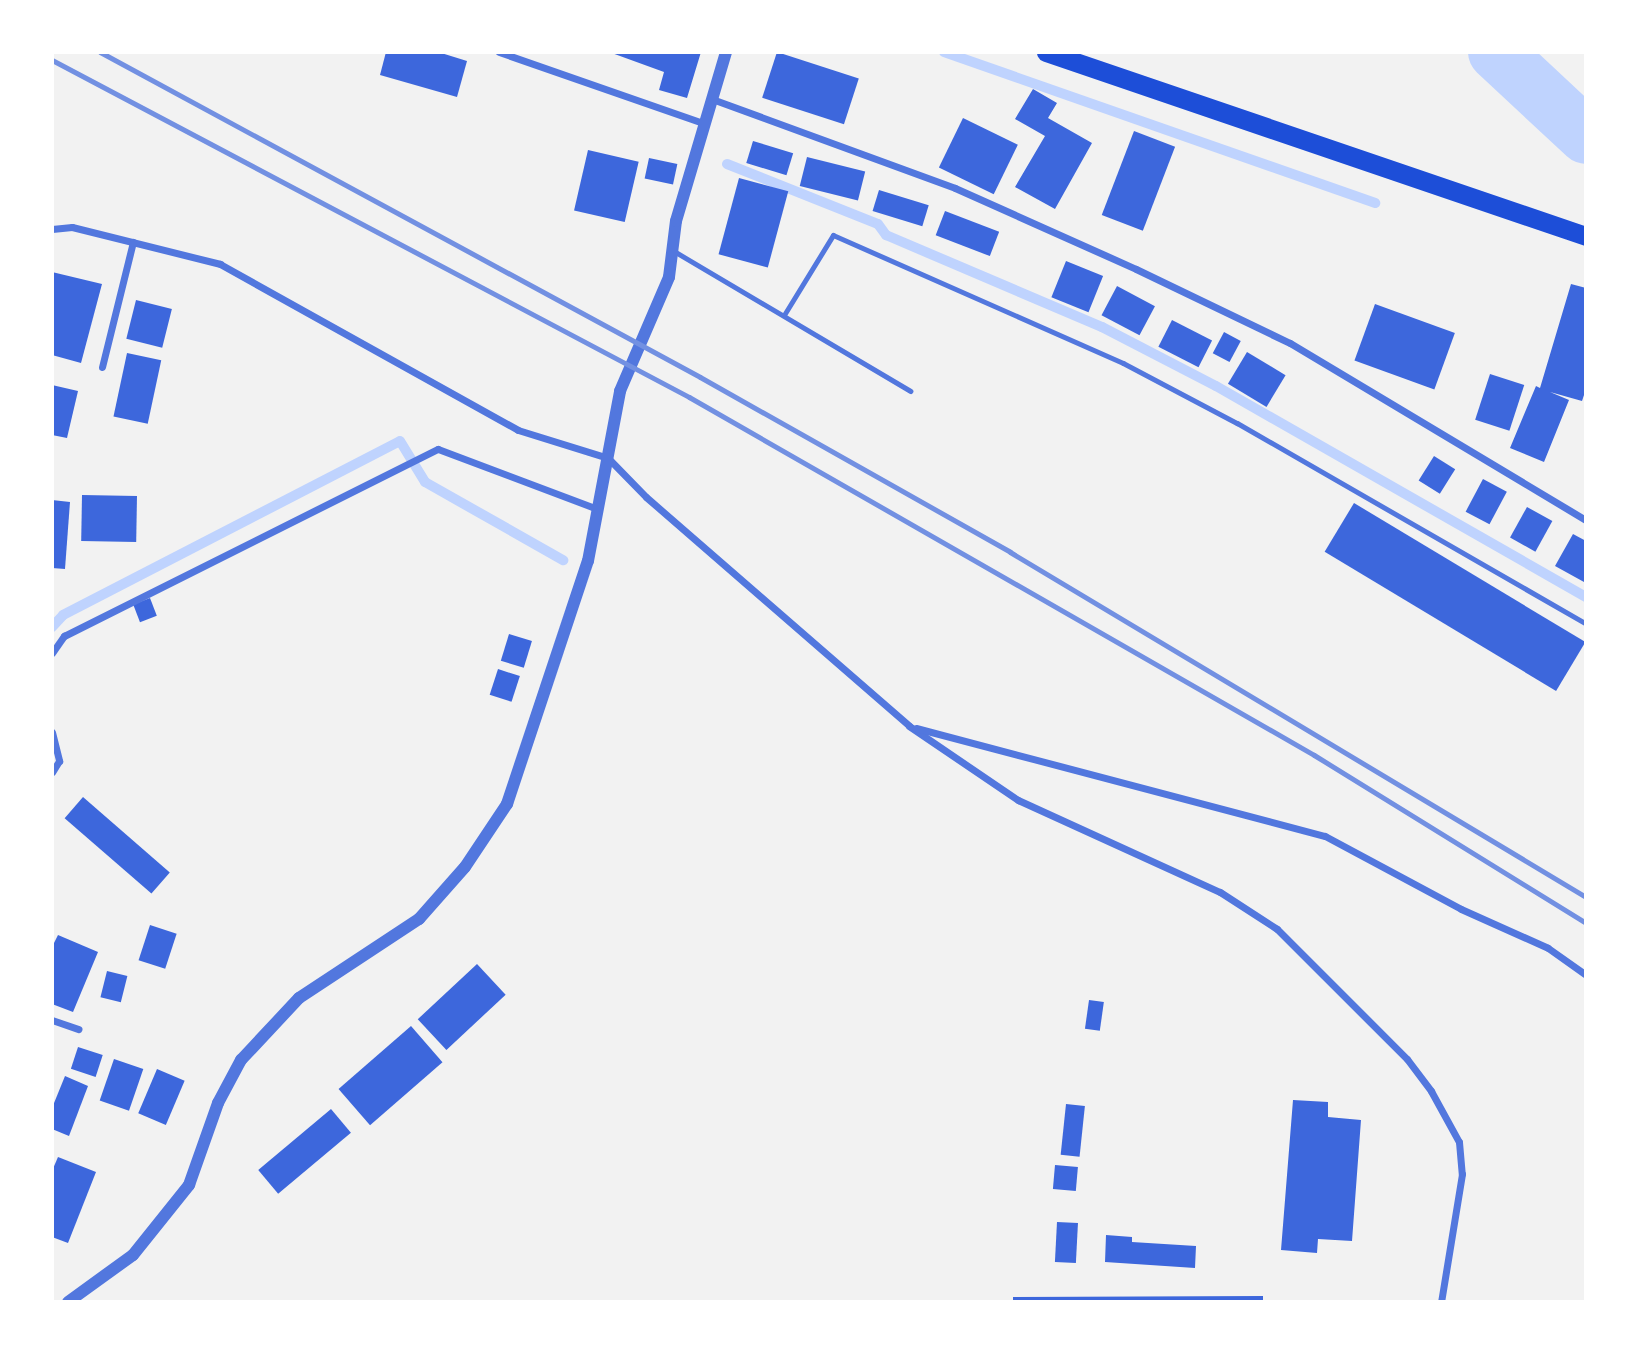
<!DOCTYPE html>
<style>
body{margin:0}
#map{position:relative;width:1638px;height:1354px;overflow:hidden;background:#f2f2f2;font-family:"Titillium Web",sans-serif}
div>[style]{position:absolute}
.stream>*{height:10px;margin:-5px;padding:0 5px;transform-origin:5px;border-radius:5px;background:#bfd3fe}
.river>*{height:56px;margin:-28px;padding:0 28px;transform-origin:28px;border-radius:28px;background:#bfd3fe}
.building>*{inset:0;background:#3d67dc;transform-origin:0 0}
.service>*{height:5px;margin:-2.5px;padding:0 2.5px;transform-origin:2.5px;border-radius:2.5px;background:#5277de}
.minor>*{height:7px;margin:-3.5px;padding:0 3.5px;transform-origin:3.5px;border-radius:3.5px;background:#5277de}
.tertiary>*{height:12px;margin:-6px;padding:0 6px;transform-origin:6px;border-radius:6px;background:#5277de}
.trunk>*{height:19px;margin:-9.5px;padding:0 9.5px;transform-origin:9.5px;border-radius:9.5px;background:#1d4ed8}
.rail>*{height:5px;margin:-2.5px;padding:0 2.5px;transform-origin:2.5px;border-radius:2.5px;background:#7290e2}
span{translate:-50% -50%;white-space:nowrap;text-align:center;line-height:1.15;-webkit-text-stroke:7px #fff;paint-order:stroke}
.frame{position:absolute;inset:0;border:54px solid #fff;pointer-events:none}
</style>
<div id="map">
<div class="stream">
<i style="left:944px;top:52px;width:457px;rotate:19.3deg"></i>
<i style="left:727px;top:164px;width:162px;rotate:21.7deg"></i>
<i style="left:878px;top:224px;width:14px;rotate:54deg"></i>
<i style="left:886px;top:235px;width:235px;rotate:23.1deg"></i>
<i style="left:1102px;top:327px;width:128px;rotate:27.4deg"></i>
<i style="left:1216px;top:386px;width:426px;rotate:29.7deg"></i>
<i style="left:52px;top:627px;width:16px;rotate:-47deg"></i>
<i style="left:63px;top:615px;width:379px;rotate:-27.3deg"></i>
<i style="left:400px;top:441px;width:48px;rotate:58.6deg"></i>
<i style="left:425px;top:482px;width:159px;rotate:29.5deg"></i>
</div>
<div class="river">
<i style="left:1496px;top:52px;width:123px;rotate:43deg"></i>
</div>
<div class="building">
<i style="clip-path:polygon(386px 52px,438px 52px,467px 61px,457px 97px,380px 75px)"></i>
<i style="clip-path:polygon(609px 52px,701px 52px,687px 98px,659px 90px,664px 72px)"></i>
<i style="left:777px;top:52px;width:86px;height:48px;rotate:18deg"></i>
<i style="clip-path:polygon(1033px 89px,1057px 103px,1048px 118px,1092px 143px,1055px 209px,1015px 187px,1045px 136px,1015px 119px)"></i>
<i style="left:963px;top:118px;width:61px;height:55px;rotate:26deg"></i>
<i style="left:1134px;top:131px;width:44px;height:90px;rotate:21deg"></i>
<i style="left:753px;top:141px;width:42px;height:23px;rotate:17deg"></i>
<i style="left:588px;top:150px;width:52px;height:62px;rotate:13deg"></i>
<i style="left:807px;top:157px;width:60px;height:30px;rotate:14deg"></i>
<i style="left:649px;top:158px;width:29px;height:21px;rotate:12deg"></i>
<i style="left:739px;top:178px;width:51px;height:79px;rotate:15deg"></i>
<i style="left:879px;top:190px;width:52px;height:22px;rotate:17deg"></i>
<i style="left:945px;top:211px;width:58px;height:26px;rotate:21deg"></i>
<i style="left:1066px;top:261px;width:40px;height:39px;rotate:22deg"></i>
<i style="clip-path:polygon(52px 272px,102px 284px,81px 363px,52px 355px)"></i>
<i style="clip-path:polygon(1571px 284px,1586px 288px,1586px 389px,1582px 401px,1550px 392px,1569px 400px,1544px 462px,1510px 448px,1536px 386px,1540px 388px)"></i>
<i style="left:1117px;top:286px;width:43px;height:33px;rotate:28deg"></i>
<i style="left:136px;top:300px;width:37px;height:40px;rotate:14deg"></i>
<i style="left:1375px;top:304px;width:85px;height:60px;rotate:20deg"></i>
<i style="left:1172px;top:320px;width:45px;height:30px;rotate:27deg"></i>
<i style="left:1224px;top:332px;width:19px;height:24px;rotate:28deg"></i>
<i style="left:1247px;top:352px;width:45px;height:37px;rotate:31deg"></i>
<i style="left:127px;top:353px;width:35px;height:65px;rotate:12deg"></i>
<i style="left:1490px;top:374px;width:36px;height:48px;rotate:18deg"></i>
<i style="clip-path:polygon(52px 385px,78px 391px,67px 438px,52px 435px)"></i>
<i style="left:1434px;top:456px;width:25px;height:29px;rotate:32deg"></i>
<i style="left:1483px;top:479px;width:27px;height:37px;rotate:28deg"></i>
<i style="left:82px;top:495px;width:55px;height:46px;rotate:1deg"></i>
<i style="clip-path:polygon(52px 500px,70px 502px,65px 569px,52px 568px)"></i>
<i style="left:1354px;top:503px;width:270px;height:57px;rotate:31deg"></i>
<i style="left:1527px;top:507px;width:29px;height:35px;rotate:29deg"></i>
<i style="clip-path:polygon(1573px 534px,1586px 541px,1584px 582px,1555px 566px)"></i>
<i style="left:150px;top:598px;width:19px;height:18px;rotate:69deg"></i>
<i style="left:509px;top:634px;width:24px;height:28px;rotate:17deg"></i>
<i style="left:498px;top:669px;width:23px;height:27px;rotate:18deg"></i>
<i style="left:83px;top:797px;width:115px;height:28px;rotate:41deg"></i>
<i style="left:150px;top:925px;width:28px;height:37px;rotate:18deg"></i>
<i style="clip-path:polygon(58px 935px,98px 952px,73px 1012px,52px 1004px,52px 947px)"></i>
<i style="left:477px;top:964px;width:42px;height:81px;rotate:47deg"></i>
<i style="left:107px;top:971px;width:21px;height:27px;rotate:14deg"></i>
<i style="left:1089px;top:1000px;width:15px;height:29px;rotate:8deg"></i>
<i style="left:411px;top:1026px;width:48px;height:96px;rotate:49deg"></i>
<i style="left:78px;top:1047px;width:26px;height:23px;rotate:18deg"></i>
<i style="left:114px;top:1059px;width:31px;height:44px;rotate:19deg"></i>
<i style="left:157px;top:1069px;width:30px;height:48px;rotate:23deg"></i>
<i style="clip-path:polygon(65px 1076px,88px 1086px,69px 1136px,52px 1129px,52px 1108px)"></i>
<i style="clip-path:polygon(1293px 1100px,1328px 1102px,1328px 1117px,1361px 1120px,1352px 1241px,1318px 1239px,1317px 1253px,1281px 1250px)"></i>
<i style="left:1066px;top:1104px;width:19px;height:51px;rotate:6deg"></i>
<i style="left:331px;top:1109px;width:31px;height:95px;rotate:50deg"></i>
<i style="clip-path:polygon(58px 1157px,96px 1172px,68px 1243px,52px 1237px,52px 1171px)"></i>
<i style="left:1055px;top:1165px;width:23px;height:24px;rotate:5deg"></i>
<i style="left:1057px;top:1222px;width:21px;height:40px;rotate:3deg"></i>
<i style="clip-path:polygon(1106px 1235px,1132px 1237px,1132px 1242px,1196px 1246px,1195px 1268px,1105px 1262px)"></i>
<i style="clip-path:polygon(1263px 1296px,1263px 1302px,1013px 1302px,1013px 1297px)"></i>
</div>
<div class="service">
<i style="left:672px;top:250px;width:277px;rotate:30.6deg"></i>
<i style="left:784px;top:315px;width:94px;rotate:-58.5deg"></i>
<i style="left:833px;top:235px;width:317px;rotate:23.8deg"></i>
<i style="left:1123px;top:363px;width:129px;rotate:27.8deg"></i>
<i style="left:1237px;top:423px;width:403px;rotate:29.9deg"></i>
</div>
<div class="minor">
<i style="left:499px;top:52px;width:219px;rotate:19.2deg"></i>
<i style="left:712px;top:99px;width:259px;rotate:20.1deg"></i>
<i style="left:955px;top:188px;width:198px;rotate:24.1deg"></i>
<i style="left:1136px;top:269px;width:171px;rotate:25.7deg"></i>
<i style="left:1290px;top:343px;width:345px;rotate:30.9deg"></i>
<i style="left:52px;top:229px;width:20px;rotate:-6deg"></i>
<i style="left:72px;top:227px;width:153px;rotate:14deg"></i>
<i style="left:220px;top:264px;width:341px;rotate:29.1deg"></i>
<i style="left:518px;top:430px;width:94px;rotate:17.3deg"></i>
<i style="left:608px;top:458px;width:54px;rotate:45.7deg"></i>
<i style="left:646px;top:497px;width:349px;rotate:41deg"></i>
<i style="left:909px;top:726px;width:132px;rotate:34.2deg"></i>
<i style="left:1018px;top:800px;width:222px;rotate:24.5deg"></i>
<i style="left:1220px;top:892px;width:68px;rotate:33deg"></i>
<i style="left:1277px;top:929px;width:184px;rotate:45deg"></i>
<i style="left:1407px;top:1059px;width:40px;rotate:53deg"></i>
<i style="left:1431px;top:1091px;width:58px;rotate:61.2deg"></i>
<i style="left:1459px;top:1142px;width:32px;rotate:85deg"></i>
<i style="left:1462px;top:1174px;width:130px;rotate:99.3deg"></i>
<i style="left:102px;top:367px;width:129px;rotate:-76.1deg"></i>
<i style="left:52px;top:653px;width:21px;rotate:-55deg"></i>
<i style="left:64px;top:636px;width:418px;rotate:-26.6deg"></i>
<i style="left:438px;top:449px;width:171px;rotate:20.6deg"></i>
<i style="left:916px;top:728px;width:423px;rotate:14.8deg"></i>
<i style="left:1325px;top:836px;width:154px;rotate:28.2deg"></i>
<i style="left:1461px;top:909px;width:95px;rotate:24.1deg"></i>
<i style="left:1548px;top:948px;width:47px;rotate:35.4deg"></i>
<i style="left:52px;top:732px;width:30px;rotate:76deg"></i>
<i style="left:59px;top:761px;width:13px;rotate:122deg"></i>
<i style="left:52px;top:1020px;width:28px;rotate:19deg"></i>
</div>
<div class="tertiary">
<i style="left:68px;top:1302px;width:80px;rotate:-35.9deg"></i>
<i style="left:133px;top:1255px;width:90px;rotate:-51.3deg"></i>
<i style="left:189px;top:1185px;width:87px;rotate:-70.5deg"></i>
<i style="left:218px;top:1103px;width:49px;rotate:-61.9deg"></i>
<i style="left:241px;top:1060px;width:85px;rotate:-46.9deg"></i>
<i style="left:299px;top:998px;width:144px;rotate:-33.4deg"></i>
<i style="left:419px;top:919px;width:69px;rotate:-48.5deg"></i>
<i style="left:465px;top:867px;width:76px;rotate:-56.3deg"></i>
<i style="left:507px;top:804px;width:256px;rotate:-71.6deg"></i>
<i style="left:588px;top:561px;width:173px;rotate:-79.3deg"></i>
<i style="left:620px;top:391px;width:124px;rotate:-66.7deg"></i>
<i style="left:669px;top:277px;width:56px;rotate:-82.9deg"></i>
<i style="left:676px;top:221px;width:176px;rotate:-73.5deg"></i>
</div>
<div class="trunk">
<i style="left:1046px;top:52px;width:570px;rotate:18.82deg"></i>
</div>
<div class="rail">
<i style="left:100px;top:52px;width:682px;rotate:28.44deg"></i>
<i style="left:700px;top:377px;width:356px;rotate:29.4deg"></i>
<i style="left:1010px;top:552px;width:671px;rotate:30.92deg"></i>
<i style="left:52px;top:60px;width:721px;rotate:27.88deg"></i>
<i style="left:689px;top:397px;width:720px;rotate:29.8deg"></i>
<i style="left:1314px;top:755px;width:320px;rotate:31.7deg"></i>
</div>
<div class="frame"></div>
</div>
